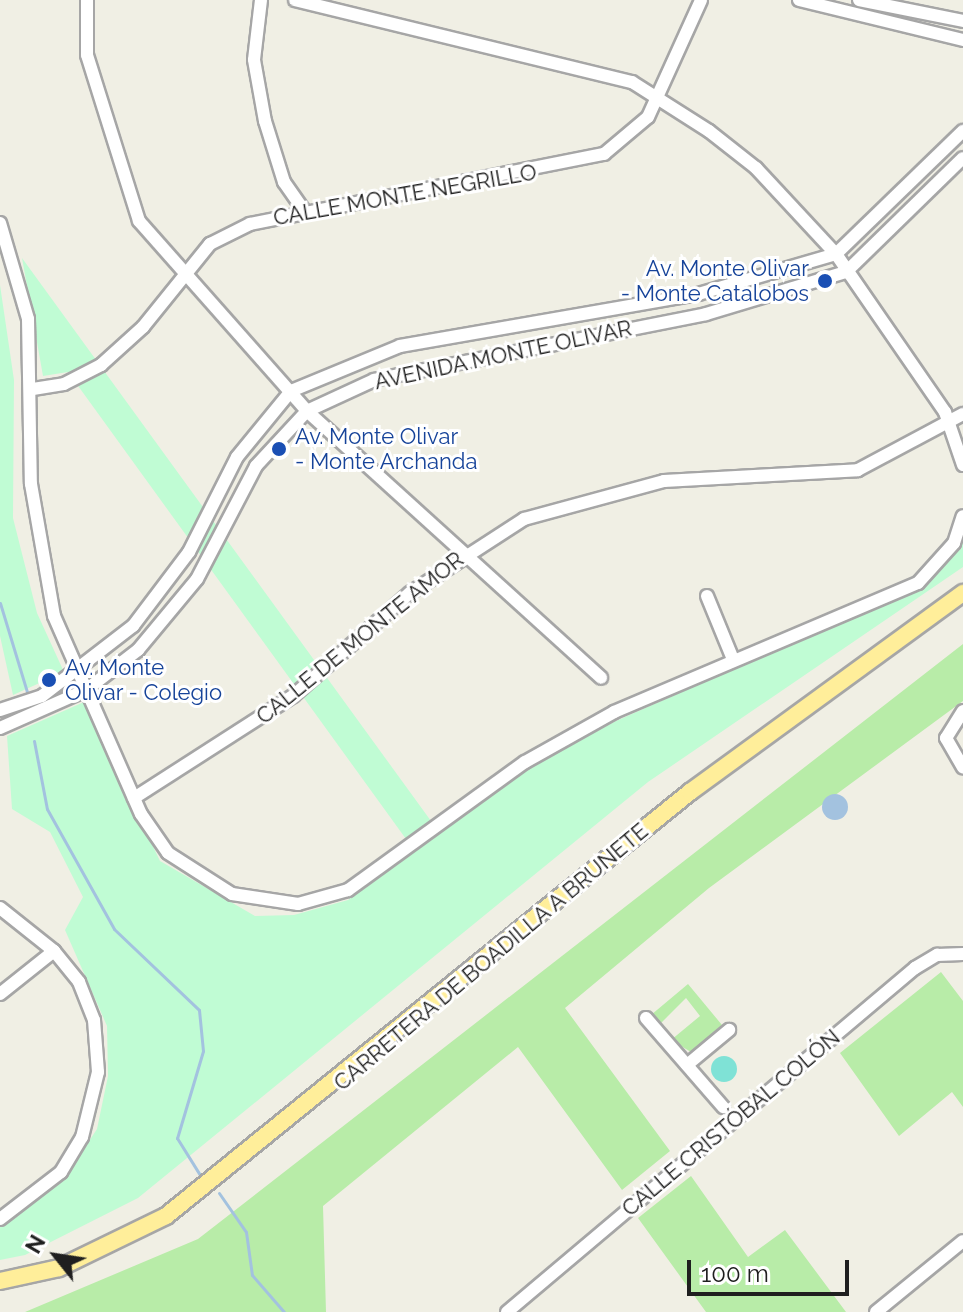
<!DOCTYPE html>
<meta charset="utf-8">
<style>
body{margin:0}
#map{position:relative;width:963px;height:1312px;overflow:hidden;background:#f0efe4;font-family:Raleway,sans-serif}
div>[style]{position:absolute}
.grass>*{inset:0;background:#b8eca8}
.park>*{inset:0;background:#c0fcd4}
.pitch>*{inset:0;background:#7fe2d6}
.round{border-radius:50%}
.water>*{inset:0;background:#a3c2df}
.stream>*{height:3px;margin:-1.5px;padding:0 1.5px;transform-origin:1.5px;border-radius:1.5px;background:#a3c2df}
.roads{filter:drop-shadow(2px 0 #a6a6a6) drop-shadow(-2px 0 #a6a6a6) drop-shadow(0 2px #a6a6a6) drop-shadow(0 -2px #a6a6a6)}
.minor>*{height:12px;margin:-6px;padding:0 6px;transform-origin:6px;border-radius:6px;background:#fff}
.major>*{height:16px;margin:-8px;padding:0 8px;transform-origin:8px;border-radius:8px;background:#ffee9a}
.dots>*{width:22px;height:22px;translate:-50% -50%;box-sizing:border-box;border:4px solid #fff;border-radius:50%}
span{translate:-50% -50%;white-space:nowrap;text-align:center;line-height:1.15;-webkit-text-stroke:6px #fff;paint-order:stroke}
.street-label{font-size:22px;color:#1f1f1f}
.transit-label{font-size:22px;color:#164399}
.right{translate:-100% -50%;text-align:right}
.left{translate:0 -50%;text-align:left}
.north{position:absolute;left:16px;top:1216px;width:80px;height:80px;-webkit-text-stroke:6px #fff;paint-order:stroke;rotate:300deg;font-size:22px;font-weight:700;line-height:32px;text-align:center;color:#1f1f1f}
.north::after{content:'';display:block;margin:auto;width:28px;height:36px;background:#1f1f1f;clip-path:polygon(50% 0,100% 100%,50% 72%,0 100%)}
.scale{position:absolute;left:687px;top:1260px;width:162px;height:36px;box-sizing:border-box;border:4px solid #1f1f1f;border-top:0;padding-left:10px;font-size:24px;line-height:28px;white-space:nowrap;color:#1f1f1f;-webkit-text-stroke:6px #fff;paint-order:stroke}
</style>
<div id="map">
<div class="grass">
<i style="clip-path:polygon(963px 644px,963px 701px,709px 888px,565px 1008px,670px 1151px,622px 1190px,518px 1047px,323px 1206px,326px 1312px,25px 1312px,198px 1239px)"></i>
<i style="clip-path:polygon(941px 972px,963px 1001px,963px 1107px,952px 1092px,899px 1136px,840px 1053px)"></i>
<i style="clip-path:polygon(688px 984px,722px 1025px,691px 1052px,671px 1040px,700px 1016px,686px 998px,659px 1025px,651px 1015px)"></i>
<i style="clip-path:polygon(691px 1176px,748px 1257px,785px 1230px,846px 1312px,706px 1312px,638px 1218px)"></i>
</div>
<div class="park">
<i style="clip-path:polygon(22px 258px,431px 821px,406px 839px,68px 372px,43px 376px)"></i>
<i style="clip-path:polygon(0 285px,14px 380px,13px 518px,37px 613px,64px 672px,13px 695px,0 636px)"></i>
<i style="clip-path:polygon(963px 540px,963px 567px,648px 782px,138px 1198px,25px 1255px,0 1260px,0 1227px,65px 1178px,97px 1129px,108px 1076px,107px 1026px,65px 930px,83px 897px,50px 832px,12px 809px,7px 736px,84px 702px,160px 861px,255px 916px,294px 915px,348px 900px,525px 769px,616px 721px,919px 587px)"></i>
</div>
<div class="pitch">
<i class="round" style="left:711px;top:1056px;width:26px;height:26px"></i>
</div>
<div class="water">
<i class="round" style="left:822px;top:794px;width:26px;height:26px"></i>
</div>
<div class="stream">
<i style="left:0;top:603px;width:96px;rotate:73.1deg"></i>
<i style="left:34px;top:741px;width:69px;rotate:79.2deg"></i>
<i style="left:47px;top:809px;width:137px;rotate:60.8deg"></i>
<i style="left:114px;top:929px;width:117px;rotate:43.6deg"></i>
<i style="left:199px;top:1010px;width:41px;rotate:84.4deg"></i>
<i style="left:203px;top:1051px;width:91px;rotate:106.6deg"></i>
<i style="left:177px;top:1138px;width:44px;rotate:58.1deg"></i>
<i style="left:219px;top:1193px;width:47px;rotate:55.3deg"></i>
<i style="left:246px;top:1232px;width:43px;rotate:82.1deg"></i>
<i style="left:252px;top:1275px;width:49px;rotate:49.1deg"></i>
</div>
<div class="roads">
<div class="minor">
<i style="left:87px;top:0;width:55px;rotate:90deg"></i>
<i style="left:87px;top:55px;width:174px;rotate:72.6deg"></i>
<i style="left:139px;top:221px;width:254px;rotate:48.5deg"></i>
<i style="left:307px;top:411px;width:397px;rotate:42.2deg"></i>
<i style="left:261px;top:0;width:60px;rotate:96.7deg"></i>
<i style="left:254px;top:60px;width:62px;rotate:79.8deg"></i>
<i style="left:265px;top:121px;width:64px;rotate:72.7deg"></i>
<i style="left:284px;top:182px;width:33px;rotate:55deg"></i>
<i style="left:295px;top:0;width:347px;rotate:13.7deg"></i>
<i style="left:632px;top:82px;width:91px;rotate:32.5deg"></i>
<i style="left:709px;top:131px;width:60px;rotate:38.2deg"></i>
<i style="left:756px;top:168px;width:117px;rotate:47.1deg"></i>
<i style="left:836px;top:254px;width:192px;rotate:55.4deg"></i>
<i style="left:945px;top:412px;width:56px;rotate:71.2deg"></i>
<i style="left:799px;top:0;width:169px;rotate:13.7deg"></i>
<i style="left:859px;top:0;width:106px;rotate:11.4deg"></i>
<i style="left:0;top:223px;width:100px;rotate:73.7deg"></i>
<i style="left:28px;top:319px;width:165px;rotate:89deg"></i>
<i style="left:31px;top:484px;width:134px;rotate:80.1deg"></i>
<i style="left:54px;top:616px;width:216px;rotate:66.3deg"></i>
<i style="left:141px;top:814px;width:47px;rotate:55.3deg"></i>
<i style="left:168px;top:853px;width:76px;rotate:32.6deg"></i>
<i style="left:232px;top:894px;width:67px;rotate:8.6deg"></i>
<i style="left:298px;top:904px;width:52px;rotate:-15.6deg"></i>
<i style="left:348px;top:890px;width:218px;rotate:-35.9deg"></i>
<i style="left:525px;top:762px;width:102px;rotate:-29.3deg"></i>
<i style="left:614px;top:712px;width:330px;rotate:-23deg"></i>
<i style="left:918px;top:583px;width:54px;rotate:-48deg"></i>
<i style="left:954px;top:543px;width:28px;rotate:-72deg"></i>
<i style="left:33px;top:389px;width:31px;rotate:-9deg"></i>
<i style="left:64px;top:384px;width:42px;rotate:-27.2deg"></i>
<i style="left:101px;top:365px;width:57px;rotate:-42.1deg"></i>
<i style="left:143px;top:327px;width:107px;rotate:-51.1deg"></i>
<i style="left:210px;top:244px;width:45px;rotate:-26.6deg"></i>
<i style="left:250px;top:224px;width:361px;rotate:-11.2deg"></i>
<i style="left:604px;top:154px;width:57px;rotate:-40.1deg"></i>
<i style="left:648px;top:117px;width:128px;rotate:-65.6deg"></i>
<i style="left:707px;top:596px;width:66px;rotate:67.7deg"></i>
<i style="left:0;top:710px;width:44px;rotate:-18.4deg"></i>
<i style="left:42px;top:696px;width:115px;rotate:-37.6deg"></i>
<i style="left:133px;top:626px;width:93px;rotate:-52.9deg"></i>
<i style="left:189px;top:552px;width:106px;rotate:-63.2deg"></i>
<i style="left:237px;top:457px;width:85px;rotate:-50.7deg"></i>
<i style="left:291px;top:391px;width:118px;rotate:-22.4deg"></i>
<i style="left:400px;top:346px;width:303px;rotate:-9.9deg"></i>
<i style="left:698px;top:294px;width:144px;rotate:-16.2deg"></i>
<i style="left:836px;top:254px;width:177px;rotate:-44.1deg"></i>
<i style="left:963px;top:711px;width:32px;rotate:122deg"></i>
<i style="left:946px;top:738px;width:34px;rotate:60deg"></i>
<i style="left:0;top:728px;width:94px;rotate:-23.8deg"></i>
<i style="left:86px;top:690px;width:66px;rotate:-37.6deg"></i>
<i style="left:138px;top:650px;width:92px;rotate:-50.3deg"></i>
<i style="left:197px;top:579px;width:127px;rotate:-62.4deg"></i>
<i style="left:256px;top:466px;width:75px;rotate:-47.2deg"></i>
<i style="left:307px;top:411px;width:74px;rotate:-24.8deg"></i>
<i style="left:374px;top:380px;width:338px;rotate:-11.2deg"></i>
<i style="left:706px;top:314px;width:146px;rotate:-16.7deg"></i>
<i style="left:846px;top:272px;width:163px;rotate:-44.3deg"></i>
<i style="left:134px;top:798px;width:189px;rotate:-32.7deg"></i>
<i style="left:293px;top:696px;width:156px;rotate:-41.4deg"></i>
<i style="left:410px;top:593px;width:136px;rotate:-33deg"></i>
<i style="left:524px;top:519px;width:145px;rotate:-15.2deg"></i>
<i style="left:664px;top:481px;width:194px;rotate:-3.2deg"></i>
<i style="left:858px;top:470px;width:119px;rotate:-28.1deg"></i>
<i style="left:0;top:908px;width:69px;rotate:38.5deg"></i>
<i style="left:54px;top:951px;width:40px;rotate:51deg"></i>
<i style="left:79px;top:982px;width:41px;rotate:68.5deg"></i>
<i style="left:94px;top:1020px;width:52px;rotate:85.6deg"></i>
<i style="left:98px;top:1072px;width:67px;rotate:103.8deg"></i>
<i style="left:82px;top:1137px;width:41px;rotate:121deg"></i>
<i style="left:61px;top:1172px;width:77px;rotate:142.4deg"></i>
<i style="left:0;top:994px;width:69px;rotate:-38.5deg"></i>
<i style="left:646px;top:1018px;width:118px;rotate:49.1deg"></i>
<i style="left:687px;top:1065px;width:55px;rotate:-39.8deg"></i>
<i style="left:507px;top:1312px;width:534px;rotate:-40.14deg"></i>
<i style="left:915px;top:968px;width:26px;rotate:-31deg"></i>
<i style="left:937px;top:955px;width:26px;rotate:-2deg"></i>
<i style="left:876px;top:1312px;width:112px;rotate:-39.2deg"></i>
</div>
<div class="major">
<i style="left:0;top:1281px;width:60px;rotate:-12.4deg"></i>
<i style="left:59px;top:1268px;width:119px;rotate:-25.9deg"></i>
<i style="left:166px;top:1216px;width:674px;rotate:-38.98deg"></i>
<i style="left:690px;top:792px;width:338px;rotate:-36.1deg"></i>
</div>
</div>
<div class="dots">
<i style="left:825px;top:281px;background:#1a4fb4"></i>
<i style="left:279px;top:449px;background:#1a4fb4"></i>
<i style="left:49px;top:680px;background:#1a4fb4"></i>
</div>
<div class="street-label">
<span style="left:405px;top:195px;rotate:-10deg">CALLE MONTE NEGRILLO</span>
<span style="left:503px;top:355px;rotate:-12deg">AVENIDA MONTE OLIVAR</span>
<span style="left:360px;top:638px;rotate:-39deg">CALLE DE MONTE AMOR</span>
<span style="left:491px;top:957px;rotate:-40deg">CARRETERA DE BOADILLA A BRUNETE</span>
<span style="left:731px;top:1123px;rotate:-40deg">CALLE CRISTÓBAL COLÓN</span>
</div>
<div class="transit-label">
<span class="right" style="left:809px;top:281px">Av. Monte Olivar<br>- Monte Catalobos</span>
<span class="left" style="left:295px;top:449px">Av. Monte Olivar<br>- Monte Archanda</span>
<span class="left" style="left:65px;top:680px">Av. Monte<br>Olivar - Colegio</span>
</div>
<div class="north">N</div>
<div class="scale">100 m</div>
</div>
